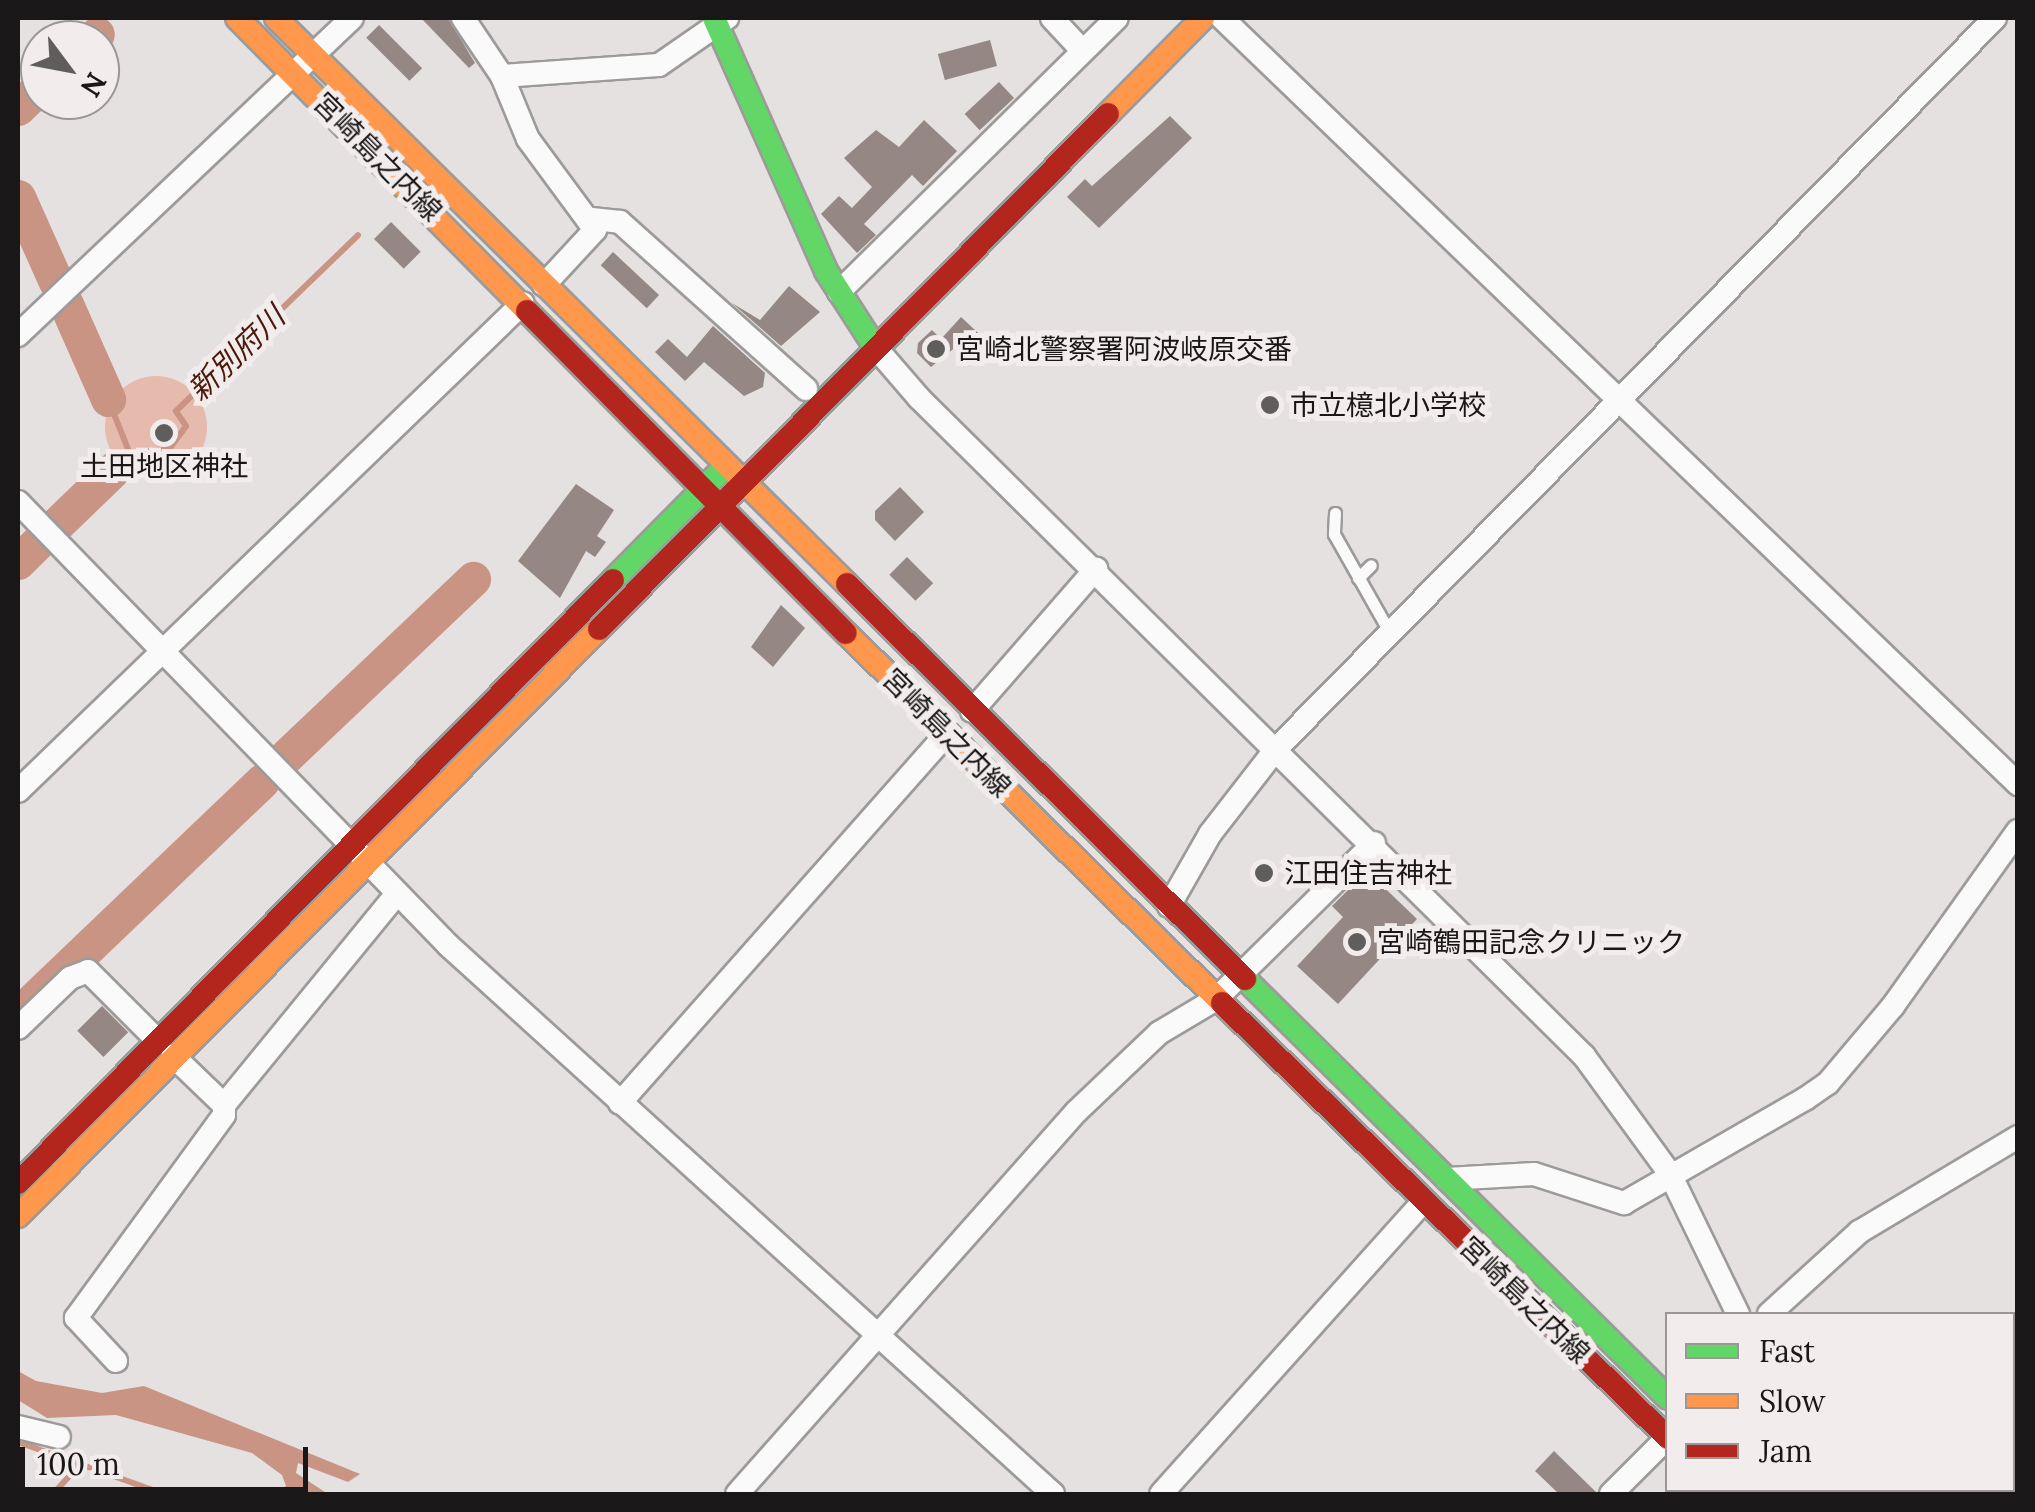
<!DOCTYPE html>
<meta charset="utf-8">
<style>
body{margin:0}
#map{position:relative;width:2035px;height:1512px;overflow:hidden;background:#e4e1e0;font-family:Lora,"Noto Sans JP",serif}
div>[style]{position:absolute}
.forest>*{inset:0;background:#e6baac}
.round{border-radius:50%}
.water>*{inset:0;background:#c99484}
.stream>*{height:6px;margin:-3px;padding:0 3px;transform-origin:3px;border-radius:3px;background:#c99484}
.river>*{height:35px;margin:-17.5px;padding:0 17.5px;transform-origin:17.5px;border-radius:17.5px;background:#c99484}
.building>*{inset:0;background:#958783;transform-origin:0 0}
.roads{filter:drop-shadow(2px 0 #9d9b9a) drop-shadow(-2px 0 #9d9b9a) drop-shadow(0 2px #9d9b9a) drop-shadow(0 -2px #9d9b9a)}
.lane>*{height:11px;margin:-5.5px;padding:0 5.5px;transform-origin:5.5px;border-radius:5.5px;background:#fbfafa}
.street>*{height:22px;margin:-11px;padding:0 11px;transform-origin:11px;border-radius:11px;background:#fbfafa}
.fast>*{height:22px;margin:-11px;padding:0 11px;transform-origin:11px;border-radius:11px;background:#63d668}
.slow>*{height:22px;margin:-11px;padding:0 11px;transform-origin:11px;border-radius:11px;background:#ff974d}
.jam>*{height:22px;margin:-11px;padding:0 11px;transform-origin:11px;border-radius:11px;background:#b3261e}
.dots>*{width:28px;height:28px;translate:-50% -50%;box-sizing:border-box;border:5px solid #f2edec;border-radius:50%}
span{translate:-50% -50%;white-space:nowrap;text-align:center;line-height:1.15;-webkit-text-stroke:10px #f2edec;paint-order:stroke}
.street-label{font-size:28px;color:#191717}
.poi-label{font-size:28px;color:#191717}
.left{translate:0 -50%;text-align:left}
.water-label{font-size:30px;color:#4a1909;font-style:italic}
.frame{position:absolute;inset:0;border:20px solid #191717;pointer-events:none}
.legend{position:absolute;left:1665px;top:1312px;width:350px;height:180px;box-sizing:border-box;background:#f2edec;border:2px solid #9b9797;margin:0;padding:12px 18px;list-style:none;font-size:30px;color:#191717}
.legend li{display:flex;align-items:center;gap:20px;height:50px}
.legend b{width:50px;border:2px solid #9b9797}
.north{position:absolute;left:20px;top:20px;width:100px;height:100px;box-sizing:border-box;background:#f2edec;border:2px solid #9b9797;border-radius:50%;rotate:122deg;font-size:28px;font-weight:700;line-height:40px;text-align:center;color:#191717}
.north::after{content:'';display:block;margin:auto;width:35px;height:45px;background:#605e5d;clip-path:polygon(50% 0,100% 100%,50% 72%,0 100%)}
.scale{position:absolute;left:20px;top:1447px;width:288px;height:45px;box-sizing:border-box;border:5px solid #191717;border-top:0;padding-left:12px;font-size:30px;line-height:35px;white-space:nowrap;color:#191717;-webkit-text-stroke:8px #f2edec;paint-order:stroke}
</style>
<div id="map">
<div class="forest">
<i class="round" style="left:105px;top:376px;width:102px;height:102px"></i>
</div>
<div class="water">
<i style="clip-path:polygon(18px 1371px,36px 1381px,102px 1393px,144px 1386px,360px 1474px,348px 1482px,298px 1463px,296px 1473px,328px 1494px,276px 1494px,286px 1486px,282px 1475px,252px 1453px,116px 1415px,47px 1418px,18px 1400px)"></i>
</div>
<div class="stream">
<i style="left:108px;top:399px;width:59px;rotate:68.2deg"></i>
<i style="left:130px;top:454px;width:19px;rotate:137deg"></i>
<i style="left:130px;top:454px;width:40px;rotate:-8.5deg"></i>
<i style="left:170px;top:448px;width:27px;rotate:-54deg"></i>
<i style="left:186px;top:426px;width:18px;rotate:-124deg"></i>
<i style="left:176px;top:411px;width:253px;rotate:-44deg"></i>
<i style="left:18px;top:1442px;width:155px;rotate:19.6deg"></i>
<i style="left:53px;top:1494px;width:43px;rotate:-47.8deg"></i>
</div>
<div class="river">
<i style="left:90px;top:40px;width:9px;rotate:-41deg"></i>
<i style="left:18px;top:108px;width:30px;rotate:-44deg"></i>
<i style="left:18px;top:197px;width:93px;rotate:65.9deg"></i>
<i style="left:66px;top:304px;width:104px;rotate:66.1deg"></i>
<i style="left:55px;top:526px;width:85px;rotate:-44deg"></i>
<i style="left:18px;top:562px;width:30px;rotate:-45deg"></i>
<i style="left:278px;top:764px;width:269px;rotate:-43.5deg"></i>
<i style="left:33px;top:1000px;width:317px;rotate:-43.7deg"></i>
</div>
<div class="building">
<i style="clip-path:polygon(421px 18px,448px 18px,475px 63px,469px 68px)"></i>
<i style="left:379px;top:25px;width:61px;height:18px;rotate:45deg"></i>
<i style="left:990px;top:40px;width:27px;height:54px;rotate:75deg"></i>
<i style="left:999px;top:82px;width:22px;height:47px;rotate:47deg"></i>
<i style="clip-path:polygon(1170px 116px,1192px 138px,1099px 228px,1067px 197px,1085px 179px,1092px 186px)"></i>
<i style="clip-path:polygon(924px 120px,957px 151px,923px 186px,912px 175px,864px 224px,876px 235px,857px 253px,821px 214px,839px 196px,852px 208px,872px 187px,844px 158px,876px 130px,899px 147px)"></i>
<i style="left:391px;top:222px;width:42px;height:24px;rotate:45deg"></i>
<i style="left:613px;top:252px;width:63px;height:18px;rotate:43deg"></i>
<i style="clip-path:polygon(789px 286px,820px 312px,781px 346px,732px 303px,760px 320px)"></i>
<i style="clip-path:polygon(961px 317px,991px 345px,974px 362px,957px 346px,931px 367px,917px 353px,918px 343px,932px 330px,941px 339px)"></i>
<i style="clip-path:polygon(713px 326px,765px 373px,763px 387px,744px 396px,704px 362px,685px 381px,655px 352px,668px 339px,687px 357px)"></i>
<i style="clip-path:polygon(576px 484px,614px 510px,597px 536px,606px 542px,595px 557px,586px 551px,560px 598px,518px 561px)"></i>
<i style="clip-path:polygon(900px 487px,924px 512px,895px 541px,875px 520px,875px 511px)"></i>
<i style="left:907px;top:557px;width:37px;height:25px;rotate:45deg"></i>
<i style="clip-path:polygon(781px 605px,805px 628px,773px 667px,751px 647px)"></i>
<i style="clip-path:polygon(1367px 871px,1417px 919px,1338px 1004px,1297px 966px,1343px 917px,1332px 906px)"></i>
<i style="left:102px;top:1006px;width:37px;height:35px;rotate:45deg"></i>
<i style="clip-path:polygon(1554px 1451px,1596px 1492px,1596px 1494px,1559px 1494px,1535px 1471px)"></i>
</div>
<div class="roads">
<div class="lane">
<i style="left:1335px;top:513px;width:21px;rotate:93deg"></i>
<i style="left:1334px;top:534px;width:114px;rotate:60.5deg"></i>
<i style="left:1358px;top:578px;width:18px;rotate:-45deg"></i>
</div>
<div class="street">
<i style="left:463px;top:18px;width:70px;rotate:56.1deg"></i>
<i style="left:502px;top:76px;width:157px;rotate:-4deg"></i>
<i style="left:659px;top:65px;width:83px;rotate:-34.7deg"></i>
<i style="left:1052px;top:18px;width:41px;rotate:47deg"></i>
<i style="left:1222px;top:18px;width:1105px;rotate:43.9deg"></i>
<i style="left:502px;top:76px;width:68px;rotate:67.6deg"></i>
<i style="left:528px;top:139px;width:113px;rotate:53.6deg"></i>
<i style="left:595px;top:230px;width:75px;rotate:132.8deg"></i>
<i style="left:592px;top:219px;width:28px;rotate:6deg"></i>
<i style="left:620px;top:222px;width:250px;rotate:41.9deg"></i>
<i style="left:839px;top:292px;width:390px;rotate:-44.6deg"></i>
<i style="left:18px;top:335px;width:460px;rotate:-43.5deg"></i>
<i style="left:875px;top:347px;width:67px;rotate:49.2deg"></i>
<i style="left:919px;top:398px;width:936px;rotate:44.7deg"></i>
<i style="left:1584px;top:1056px;width:146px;rotate:53.9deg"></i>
<i style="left:1670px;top:1174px;width:156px;rotate:64.1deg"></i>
<i style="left:18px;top:502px;width:617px;rotate:45.85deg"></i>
<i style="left:448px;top:945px;width:817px;rotate:42.22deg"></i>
<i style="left:972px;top:711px;width:189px;rotate:-48.9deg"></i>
<i style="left:18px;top:791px;width:702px;rotate:-44.02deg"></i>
<i style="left:1169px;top:906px;width:83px;rotate:-60.3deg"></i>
<i style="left:1210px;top:834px;width:108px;rotate:-52.2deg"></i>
<i style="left:1276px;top:749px;width:1025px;rotate:-45.47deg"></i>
<i style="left:18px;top:1028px;width:72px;rotate:-43.9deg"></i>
<i style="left:70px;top:978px;width:19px;rotate:-21deg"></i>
<i style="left:88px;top:971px;width:99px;rotate:45deg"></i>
<i style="left:620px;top:1103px;width:492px;rotate:-48.5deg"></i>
<i style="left:224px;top:1105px;width:271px;rotate:-50.7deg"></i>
<i style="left:1447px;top:1179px;width:87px;rotate:-3.3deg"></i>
<i style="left:1534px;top:1174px;width:95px;rotate:17.9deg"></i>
<i style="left:1624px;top:1203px;width:209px;rotate:-29.9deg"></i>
<i style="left:1805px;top:1099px;width:28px;rotate:-35deg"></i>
<i style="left:1828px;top:1083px;width:101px;rotate:-49.8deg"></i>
<i style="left:1893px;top:1006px;width:215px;rotate:-54.5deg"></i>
<i style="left:1769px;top:1314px;width:122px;rotate:-42.3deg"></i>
<i style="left:1859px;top:1232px;width:185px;rotate:-30.9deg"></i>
<i style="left:116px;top:1361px;width:59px;rotate:-132.9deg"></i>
<i style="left:76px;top:1318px;width:251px;rotate:-53.9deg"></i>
<i style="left:224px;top:1115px;width:10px;rotate:-90deg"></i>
<i style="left:224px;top:1105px;width:71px;rotate:-136.1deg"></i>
<i style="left:18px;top:1427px;width:42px;rotate:13.7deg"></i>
<i style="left:2012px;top:1435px;width:7px;rotate:34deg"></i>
<i style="left:737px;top:1494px;width:511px;rotate:-48.41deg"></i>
<i style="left:1076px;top:1112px;width:115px;rotate:-43.6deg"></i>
<i style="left:1159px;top:1033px;width:66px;rotate:-30.8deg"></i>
<i style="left:1216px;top:999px;width:222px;rotate:-44.6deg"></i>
<i style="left:1161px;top:1494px;width:394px;rotate:-48.1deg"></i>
<i style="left:1611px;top:1494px;width:81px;rotate:-45deg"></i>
</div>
<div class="fast">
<i style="left:714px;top:18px;width:277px;rotate:66.1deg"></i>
<i style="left:826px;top:271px;width:90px;rotate:57.2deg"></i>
<i style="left:613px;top:580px;width:149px;rotate:-45.3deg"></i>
<i style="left:1245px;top:979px;width:595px;rotate:44.73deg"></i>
<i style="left:1720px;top:1490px;width:6px;rotate:39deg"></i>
</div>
<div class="slow">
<i style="left:237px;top:18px;width:412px;rotate:45.3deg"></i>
<i style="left:276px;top:18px;width:804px;rotate:44.75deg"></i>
<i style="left:1108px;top:114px;width:135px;rotate:-45.3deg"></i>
<i style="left:846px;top:633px;width:528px;rotate:44.54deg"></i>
<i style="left:18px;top:1216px;width:826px;rotate:-45.29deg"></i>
<i style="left:1763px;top:1490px;width:6px;rotate:39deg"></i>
</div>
<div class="jam">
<i style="left:527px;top:311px;width:453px;rotate:45.3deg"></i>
<i style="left:847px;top:584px;width:561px;rotate:44.78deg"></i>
<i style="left:599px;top:629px;width:724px;rotate:-45.34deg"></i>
<i style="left:1222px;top:1003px;width:623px;rotate:44.28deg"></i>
<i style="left:18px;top:1183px;width:847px;rotate:-45.38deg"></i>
</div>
</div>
<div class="dots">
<i style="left:936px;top:349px;background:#605e5d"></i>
<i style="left:1270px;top:405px;background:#605e5d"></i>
<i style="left:164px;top:433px;background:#605e5d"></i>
<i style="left:1264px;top:873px;background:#605e5d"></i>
<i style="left:1357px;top:942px;background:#605e5d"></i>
</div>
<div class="street-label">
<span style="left:378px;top:157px;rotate:45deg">宮崎島之内線</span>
<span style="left:947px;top:733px;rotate:45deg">宮崎島之内線</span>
<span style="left:1525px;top:1300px;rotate:44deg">宮崎島之内線</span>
</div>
<div class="poi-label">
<span class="left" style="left:956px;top:349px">宮崎北警察署阿波岐原交番</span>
<span class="left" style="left:1290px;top:405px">市立檍北小学校</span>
<span style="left:164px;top:466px">土田地区神社</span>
<span class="left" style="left:1284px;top:873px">江田住吉神社</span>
<span class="left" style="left:1377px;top:942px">宮崎鶴田記念クリニック</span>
</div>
<div class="water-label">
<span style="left:236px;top:353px;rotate:-44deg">新別府川</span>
</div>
<div class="frame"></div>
<ul class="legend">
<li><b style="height:12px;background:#63d668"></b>Fast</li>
<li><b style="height:12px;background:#ff974d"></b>Slow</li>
<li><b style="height:12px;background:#b3261e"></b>Jam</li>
</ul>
<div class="north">N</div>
<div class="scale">100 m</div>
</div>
